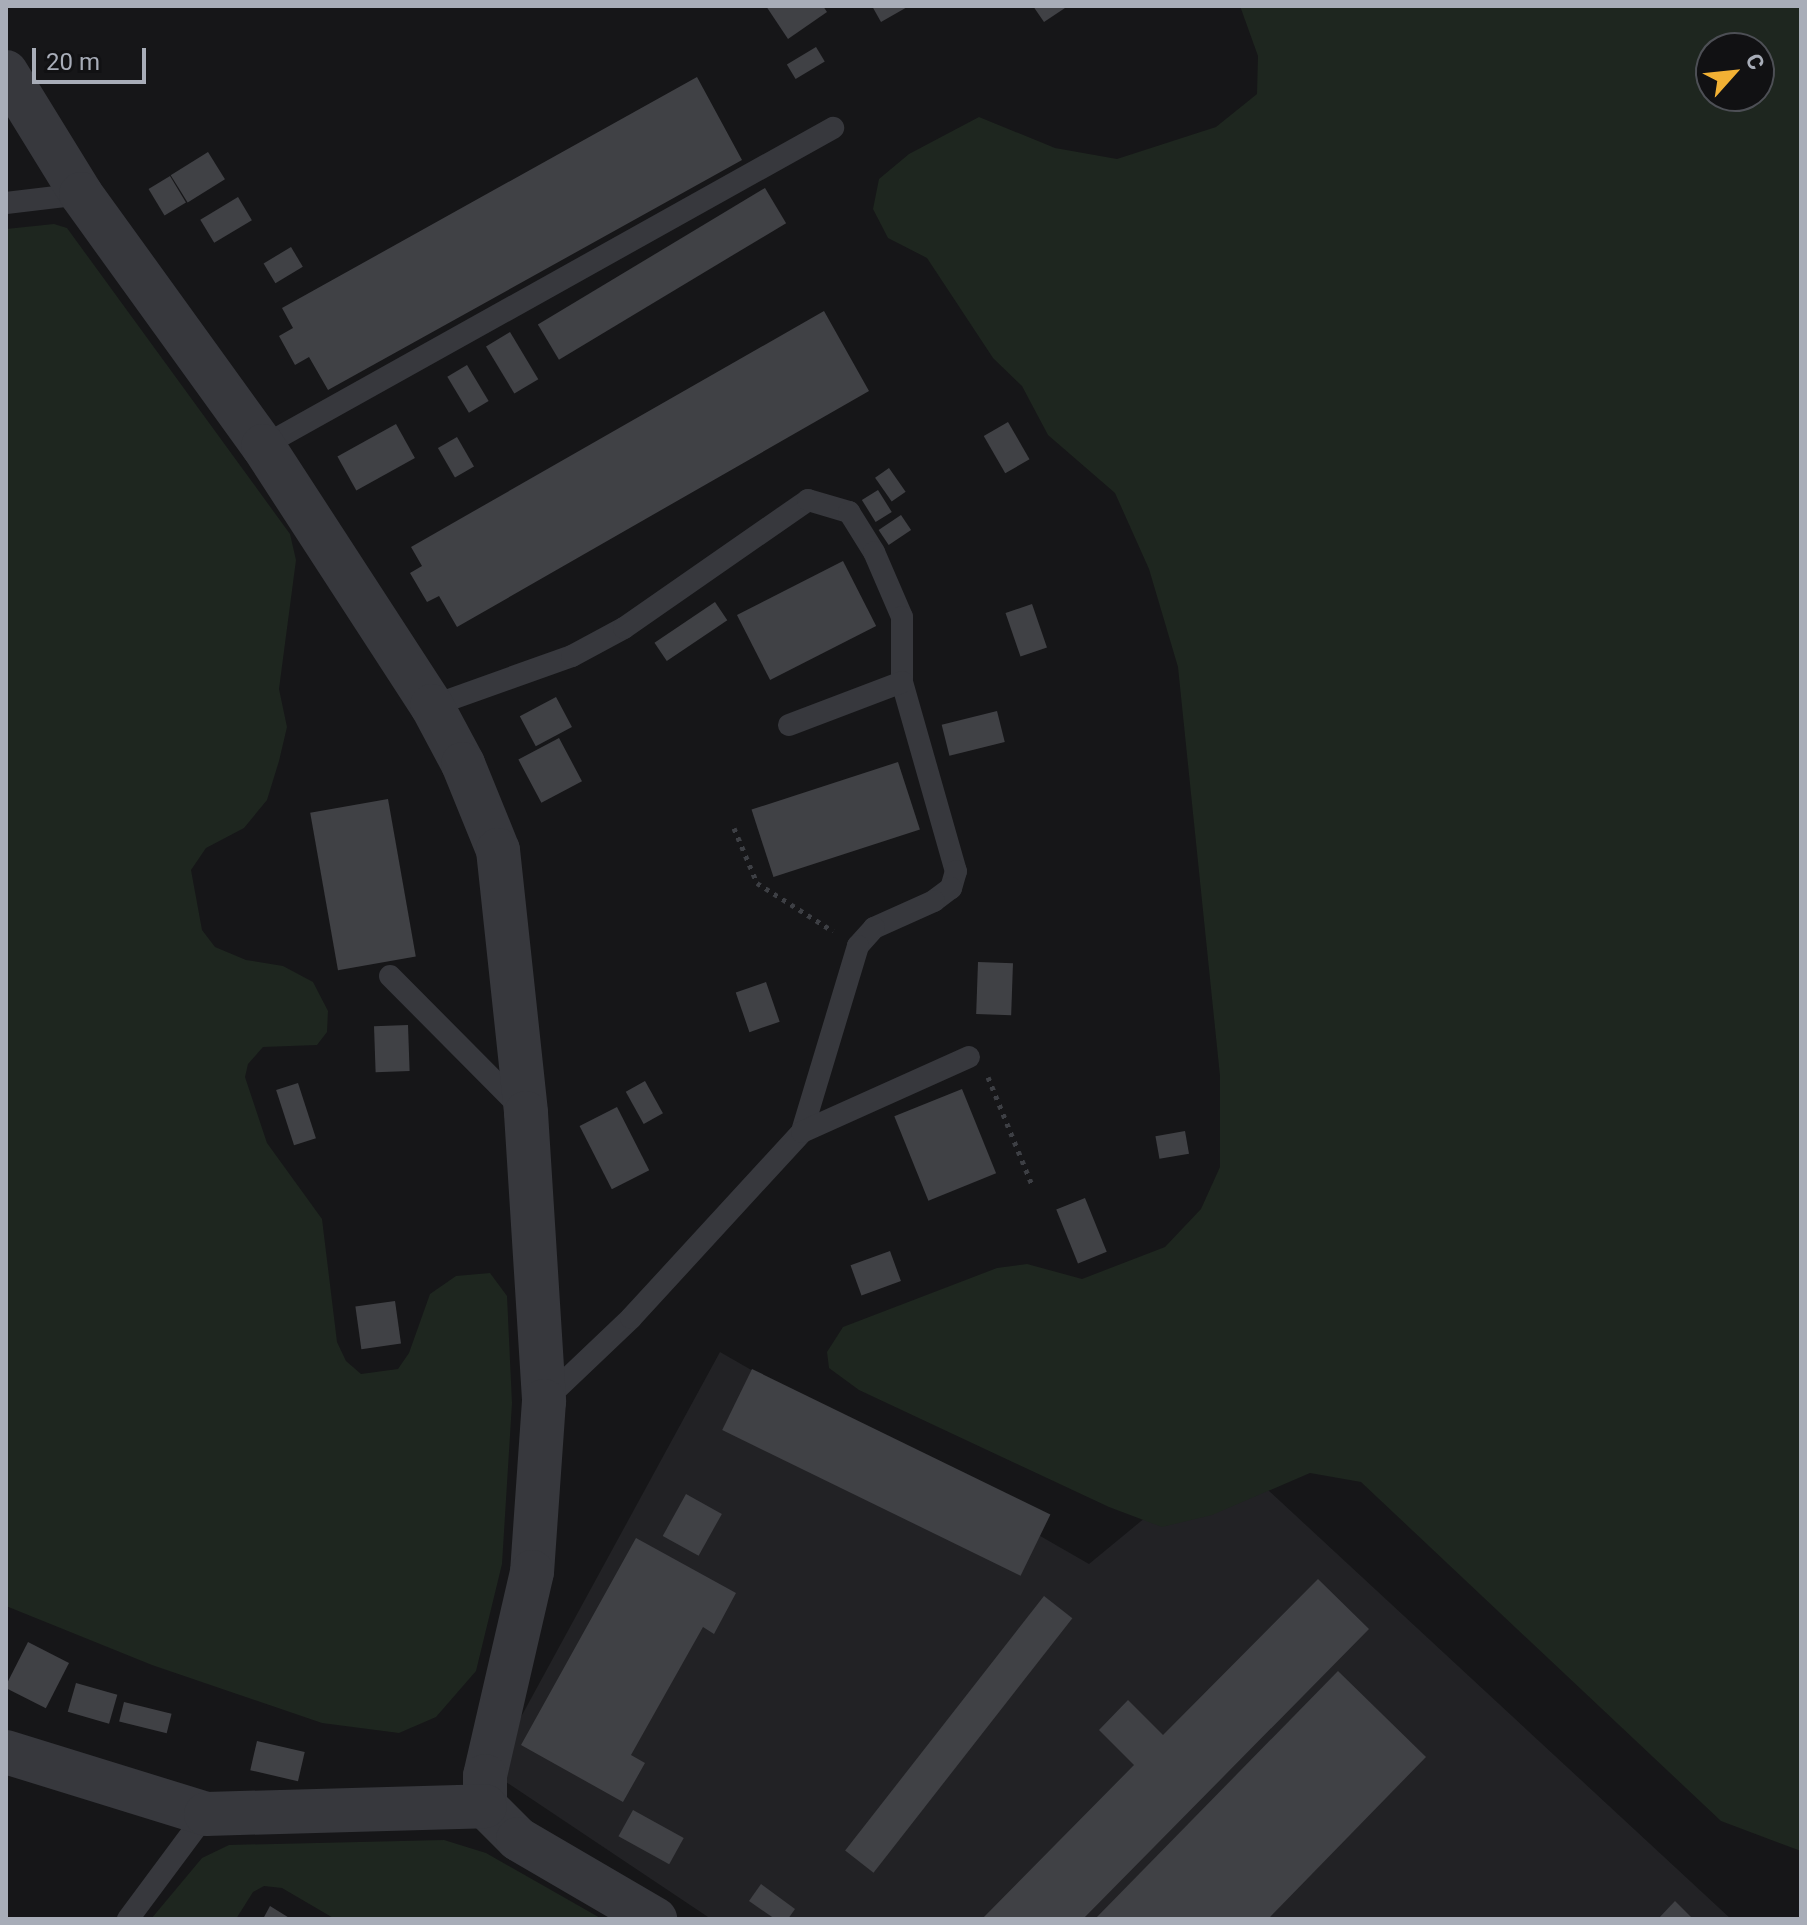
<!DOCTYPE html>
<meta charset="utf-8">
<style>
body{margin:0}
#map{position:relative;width:1807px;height:1925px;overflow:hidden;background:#161618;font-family:Roboto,sans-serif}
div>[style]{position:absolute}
.built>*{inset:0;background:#222225}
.green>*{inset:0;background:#1e261f}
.building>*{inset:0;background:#404145;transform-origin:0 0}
.path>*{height:5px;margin-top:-2.5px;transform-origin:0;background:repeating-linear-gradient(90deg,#3d3f44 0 4px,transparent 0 10px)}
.lane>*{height:22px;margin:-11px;padding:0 11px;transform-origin:11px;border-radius:11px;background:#37383d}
.street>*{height:44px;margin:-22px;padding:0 22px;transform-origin:22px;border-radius:22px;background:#37383d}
span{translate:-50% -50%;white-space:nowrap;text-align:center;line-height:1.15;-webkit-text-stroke:6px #111113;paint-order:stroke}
.frame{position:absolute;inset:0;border:8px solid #a8adb8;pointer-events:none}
.north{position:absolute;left:1695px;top:32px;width:80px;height:80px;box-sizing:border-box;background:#111113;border:2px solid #4d4f55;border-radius:50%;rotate:63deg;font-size:22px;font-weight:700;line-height:32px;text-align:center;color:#a8adb8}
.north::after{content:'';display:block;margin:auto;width:28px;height:36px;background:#f2b134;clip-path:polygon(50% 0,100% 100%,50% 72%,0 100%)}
.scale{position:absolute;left:32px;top:48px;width:114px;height:36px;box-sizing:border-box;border:4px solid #a8adb8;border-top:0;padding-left:10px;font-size:24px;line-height:28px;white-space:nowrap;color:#a8adb8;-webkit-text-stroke:6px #111113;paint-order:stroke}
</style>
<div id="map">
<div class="built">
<i style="clip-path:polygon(720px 1352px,1089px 1564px,1226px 1451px,1731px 1919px,711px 1919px,491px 1772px)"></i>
</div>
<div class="green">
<i style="clip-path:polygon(evenodd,1240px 6px,1801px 6px,1801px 1851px,1721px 1821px,1361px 1482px,1310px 1473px,1212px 1515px,1162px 1527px,1109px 1507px,859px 1390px,829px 1368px,827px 1352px,843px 1327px,997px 1268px,1027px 1264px,1082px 1279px,1165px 1247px,1201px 1209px,1220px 1167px,1220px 1076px,1178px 667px,1149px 569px,1115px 493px,1048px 435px,1022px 386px,993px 358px,927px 258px,888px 238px,873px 209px,879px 179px,909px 154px,979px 117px,1055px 148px,1117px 159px,1216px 127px,1257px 94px,1258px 56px,1240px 6px,1711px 48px,1759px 48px,1759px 96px,1711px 96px,1711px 48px)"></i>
<i style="clip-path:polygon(54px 224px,67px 228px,290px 534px,296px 560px,279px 689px,287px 727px,279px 761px,267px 800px,244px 828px,206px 848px,191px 870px,202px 930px,215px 947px,246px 960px,283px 966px,313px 982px,328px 1011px,327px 1032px,317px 1045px,263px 1047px,248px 1064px,245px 1077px,267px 1143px,322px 1219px,337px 1342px,346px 1361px,361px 1374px,398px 1369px,409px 1353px,430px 1294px,456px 1276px,490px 1273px,507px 1296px,512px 1403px,502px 1564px,476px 1671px,436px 1717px,399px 1733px,322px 1723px,152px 1665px,6px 1606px,6px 229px)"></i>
<i style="clip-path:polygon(444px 1840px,486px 1853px,602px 1919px,335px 1919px,282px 1888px,264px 1886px,253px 1892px,236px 1919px,151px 1919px,202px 1858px,229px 1845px)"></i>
</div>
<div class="building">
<i style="clip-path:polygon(766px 6px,823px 6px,827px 12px,788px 39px)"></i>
<i style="clip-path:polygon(872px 6px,909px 6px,881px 22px)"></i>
<i style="clip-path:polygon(1033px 6px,1068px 6px,1044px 22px)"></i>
<i style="left:816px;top:47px;width:17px;height:34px;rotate:59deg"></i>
<i style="clip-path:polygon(697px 77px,742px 160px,328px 390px,309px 357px,295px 365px,279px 336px,293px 328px,282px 308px)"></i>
<i style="left:208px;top:152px;width:32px;height:44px;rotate:58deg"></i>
<i style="left:170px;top:176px;width:31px;height:25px;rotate:59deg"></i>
<i style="left:765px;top:188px;width:41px;height:265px;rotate:59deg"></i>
<i style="left:238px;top:197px;width:27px;height:44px;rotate:59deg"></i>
<i style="left:291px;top:247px;width:23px;height:32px;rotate:59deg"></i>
<i style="clip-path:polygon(824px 311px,869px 391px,457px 627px,439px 596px,427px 602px,410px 573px,422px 566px,411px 547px)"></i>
<i style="left:510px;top:332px;width:55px;height:28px;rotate:59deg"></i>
<i style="left:467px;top:365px;width:42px;height:23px;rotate:59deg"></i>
<i style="left:1008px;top:422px;width:43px;height:28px;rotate:60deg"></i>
<i style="left:396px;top:424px;width:39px;height:67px;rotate:61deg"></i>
<i style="left:457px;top:437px;width:34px;height:22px;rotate:60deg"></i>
<i style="left:889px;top:468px;width:29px;height:17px;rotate:55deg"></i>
<i style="left:878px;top:490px;width:26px;height:19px;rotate:58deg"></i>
<i style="left:901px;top:515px;width:18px;height:27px;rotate:56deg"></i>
<i style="left:843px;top:561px;width:73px;height:119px;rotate:63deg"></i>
<i style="left:715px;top:602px;width:22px;height:73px;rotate:56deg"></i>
<i style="left:1032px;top:604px;width:46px;height:28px;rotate:71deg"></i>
<i style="left:556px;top:697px;width:34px;height:41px;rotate:62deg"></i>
<i style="left:997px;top:711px;width:32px;height:57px;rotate:76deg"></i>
<i style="left:559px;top:738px;width:49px;height:46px;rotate:62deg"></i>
<i style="left:898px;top:762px;width:71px;height:154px;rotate:72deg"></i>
<i style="left:388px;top:799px;width:160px;height:79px;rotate:80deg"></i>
<i style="left:978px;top:962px;width:35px;height:52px;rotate:2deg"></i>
<i style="left:766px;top:982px;width:42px;height:32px;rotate:71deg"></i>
<i style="left:408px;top:1025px;width:46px;height:34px;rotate:88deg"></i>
<i style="left:645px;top:1081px;width:37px;height:22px;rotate:61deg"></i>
<i style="left:298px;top:1083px;width:58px;height:23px;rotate:72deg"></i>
<i style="left:962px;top:1089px;width:91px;height:73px;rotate:68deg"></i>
<i style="left:617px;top:1107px;width:71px;height:42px;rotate:63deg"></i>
<i style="left:1185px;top:1131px;width:23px;height:30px;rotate:80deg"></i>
<i style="left:1085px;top:1198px;width:58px;height:31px;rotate:68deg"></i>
<i style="left:890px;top:1251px;width:32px;height:42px;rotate:70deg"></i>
<i style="left:395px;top:1301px;width:43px;height:40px;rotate:82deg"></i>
<i style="left:752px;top:1369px;width:332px;height:68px;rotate:26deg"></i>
<i style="left:686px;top:1494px;width:41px;height:48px;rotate:29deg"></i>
<i style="clip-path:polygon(636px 1538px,736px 1593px,714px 1634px,703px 1627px,631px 1755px,645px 1763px,623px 1802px,521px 1745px)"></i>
<i style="clip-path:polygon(1318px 1579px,1369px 1629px,1083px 1919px,982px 1919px,1134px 1765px,1099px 1730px,1128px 1700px,1163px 1735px)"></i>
<i style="left:1044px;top:1596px;width:36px;height:323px;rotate:38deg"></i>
<i style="left:28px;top:1642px;width:46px;height:51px;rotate:27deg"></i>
<i style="clip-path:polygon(1338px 1671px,1426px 1757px,1268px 1919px,1095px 1919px)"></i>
<i style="left:76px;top:1683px;width:43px;height:30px;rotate:16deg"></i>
<i style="left:124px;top:1702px;width:49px;height:20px;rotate:14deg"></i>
<i style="left:257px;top:1741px;width:49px;height:30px;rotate:13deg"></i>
<i style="left:633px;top:1810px;width:58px;height:30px;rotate:29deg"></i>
<i style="clip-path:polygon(761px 1884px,795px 1909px,788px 1919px,775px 1919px,749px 1901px)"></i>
<i style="clip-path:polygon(1675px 1901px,1693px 1919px,1658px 1919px)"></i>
<i style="clip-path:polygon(270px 1906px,291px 1919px,263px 1919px)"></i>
</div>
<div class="path">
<i style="left:734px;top:828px;width:60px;rotate:67.3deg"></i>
<i style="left:757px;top:883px;width:90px;rotate:32.3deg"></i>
<i style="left:988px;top:1077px;width:119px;rotate:67.8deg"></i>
</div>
<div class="lane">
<i style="left:6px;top:203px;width:76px;rotate:-6.8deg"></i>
<i style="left:263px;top:446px;width:653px;rotate:-29.16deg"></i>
<i style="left:432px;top:706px;width:149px;rotate:-19.7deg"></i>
<i style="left:572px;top:656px;width:59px;rotate:-28.3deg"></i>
<i style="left:624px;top:628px;width:224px;rotate:-34.8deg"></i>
<i style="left:808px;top:500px;width:43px;rotate:16.3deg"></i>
<i style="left:849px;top:512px;width:47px;rotate:58deg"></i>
<i style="left:874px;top:552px;width:71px;rotate:66.7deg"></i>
<i style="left:902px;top:617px;width:65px;rotate:90deg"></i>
<i style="left:902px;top:682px;width:197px;rotate:74.1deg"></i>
<i style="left:956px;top:871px;width:18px;rotate:106deg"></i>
<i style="left:951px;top:888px;width:21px;rotate:143deg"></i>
<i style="left:934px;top:901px;width:66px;rotate:155.8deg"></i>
<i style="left:874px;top:928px;width:24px;rotate:132deg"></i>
<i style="left:858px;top:946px;width:194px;rotate:106.8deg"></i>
<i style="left:789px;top:725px;width:121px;rotate:-20.8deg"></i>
<i style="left:390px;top:976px;width:187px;rotate:45.2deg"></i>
<i style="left:545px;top:1400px;width:119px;rotate:-43.6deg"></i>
<i style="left:631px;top:1318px;width:253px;rotate:-47.4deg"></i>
<i style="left:802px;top:1132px;width:183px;rotate:-24.2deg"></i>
<i style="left:128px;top:1919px;width:131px;rotate:-53.4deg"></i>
</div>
<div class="street">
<i style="left:6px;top:72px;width:143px;rotate:58.4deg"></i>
<i style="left:81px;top:194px;width:311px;rotate:54.2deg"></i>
<i style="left:263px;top:446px;width:310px;rotate:57deg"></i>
<i style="left:432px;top:706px;width:66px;rotate:61.9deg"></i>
<i style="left:463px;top:764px;width:93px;rotate:67.9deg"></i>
<i style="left:498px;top:850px;width:264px;rotate:83.9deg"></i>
<i style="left:526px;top:1113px;width:289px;rotate:86.4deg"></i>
<i style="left:544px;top:1401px;width:171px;rotate:94deg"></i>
<i style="left:532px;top:1572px;width:209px;rotate:103deg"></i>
<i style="left:485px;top:1776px;width:30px;rotate:90deg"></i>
<i style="left:485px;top:1806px;width:47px;rotate:45deg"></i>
<i style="left:518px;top:1839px;width:159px;rotate:30.3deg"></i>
<i style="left:6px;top:1752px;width:209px;rotate:17.2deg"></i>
<i style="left:206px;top:1814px;width:279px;rotate:-1.6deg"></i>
</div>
<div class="frame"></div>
<div class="north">С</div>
<div class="scale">20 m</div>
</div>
